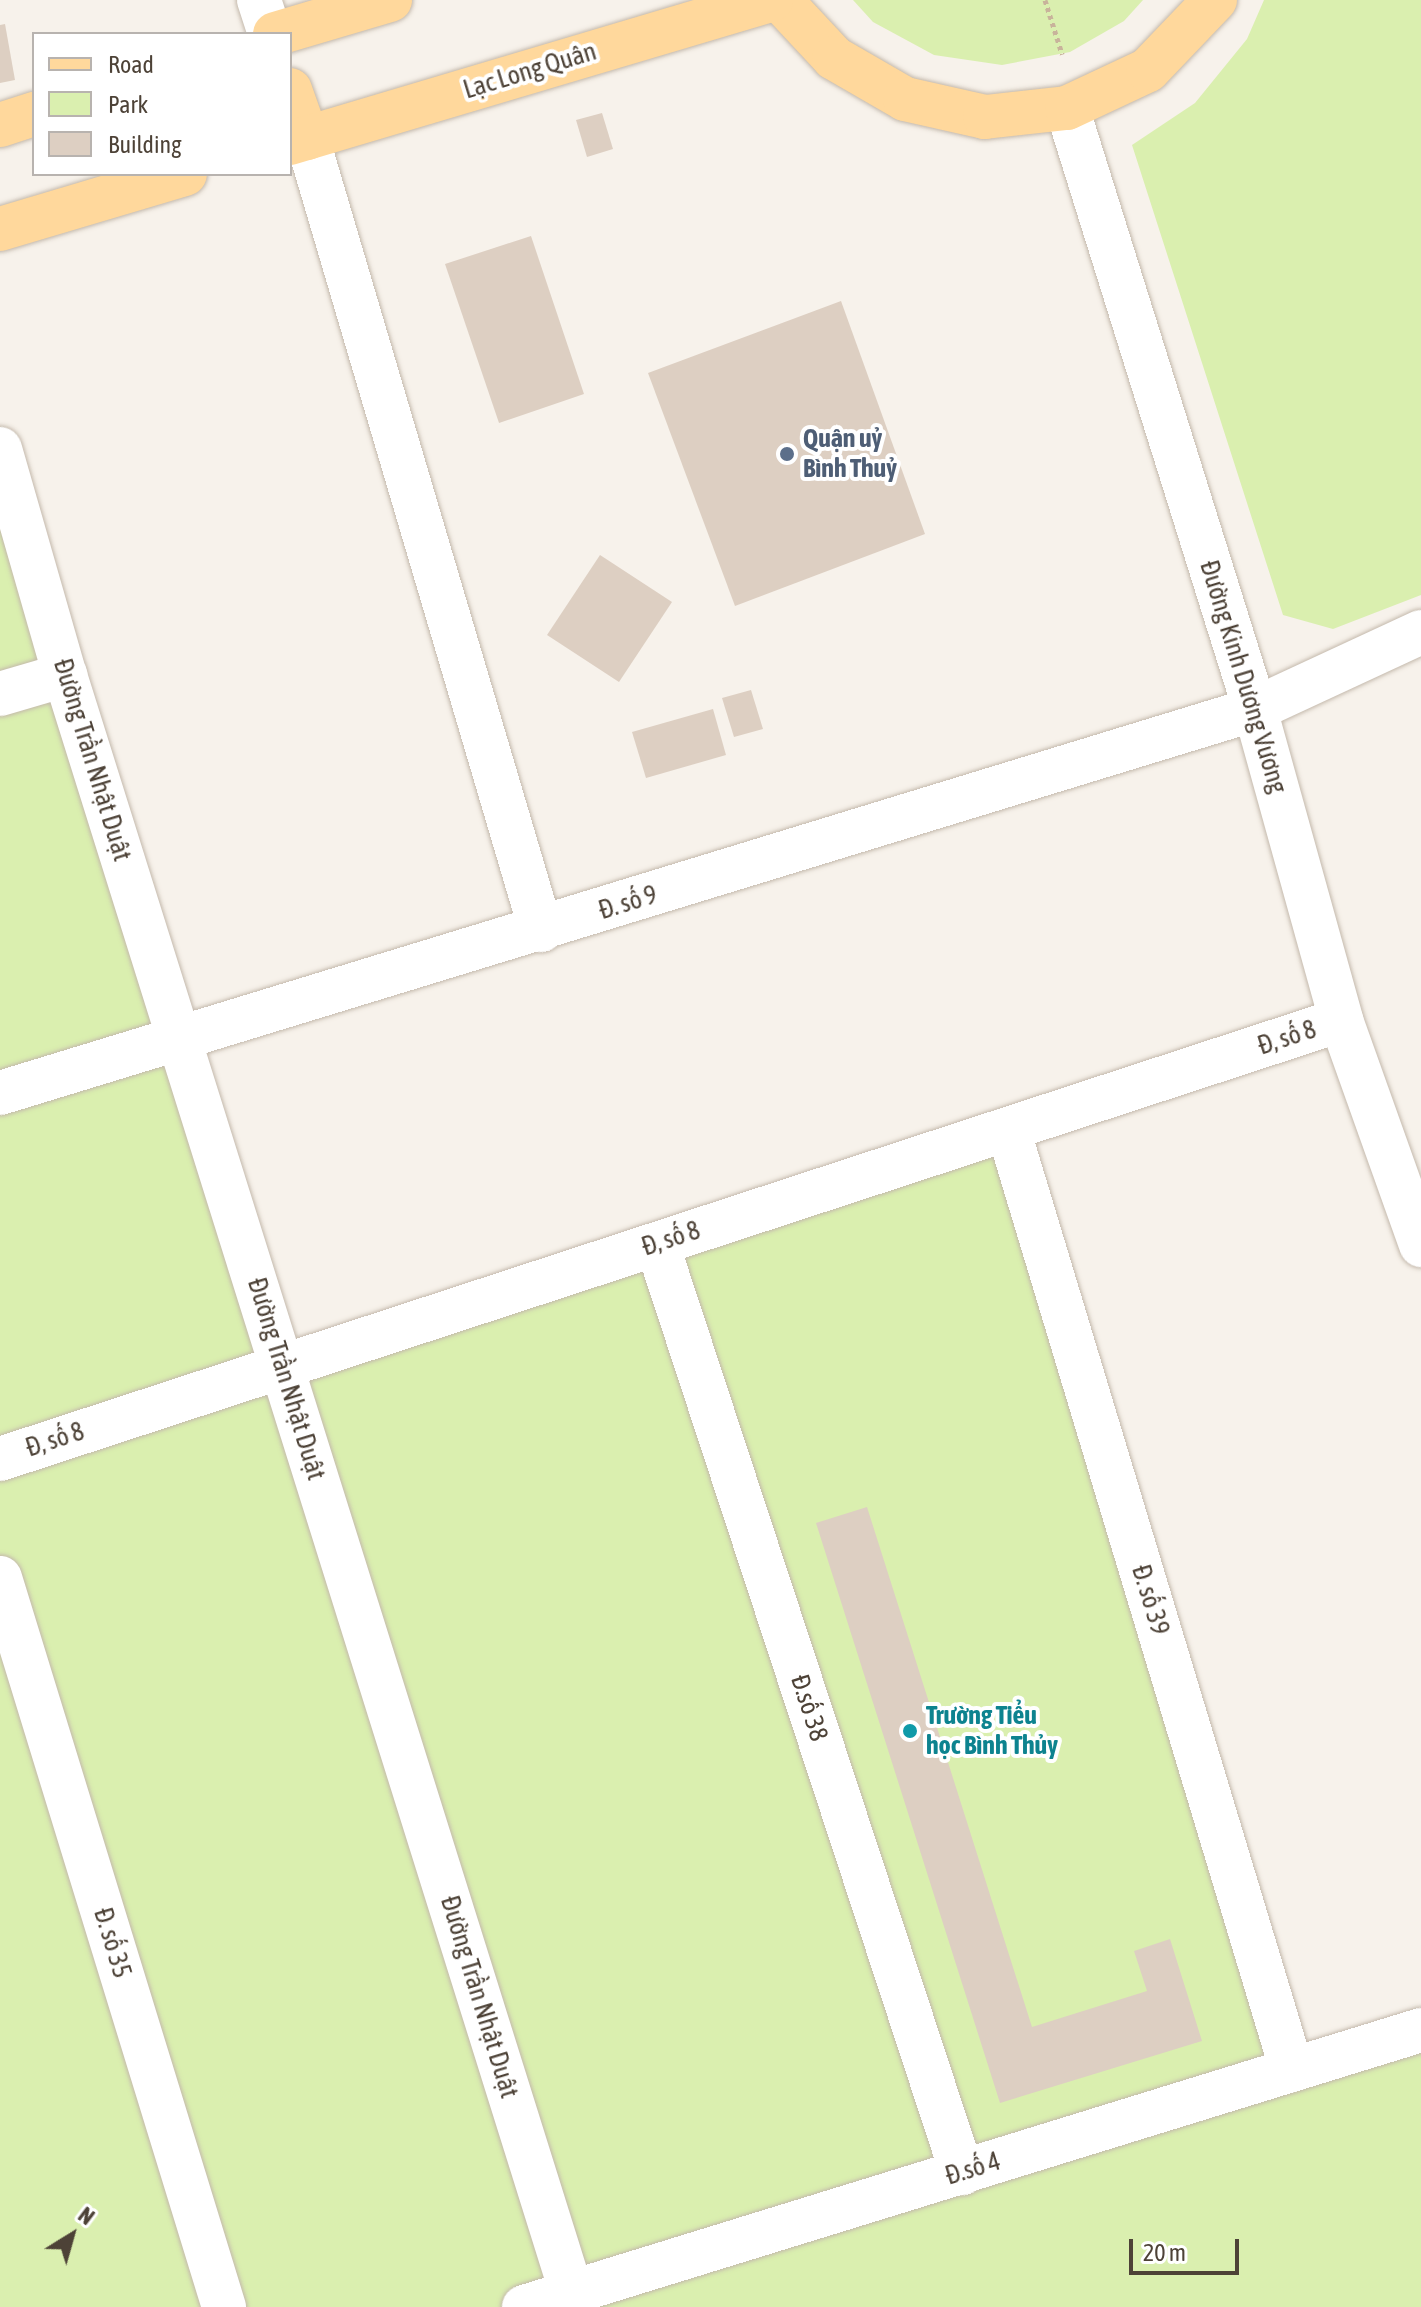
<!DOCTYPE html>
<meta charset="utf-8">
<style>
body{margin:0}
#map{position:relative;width:1421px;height:2307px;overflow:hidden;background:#f7f2eb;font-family:"Asap Condensed",sans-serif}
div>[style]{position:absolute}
.green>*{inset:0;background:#daefaf}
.building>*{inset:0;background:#ddcfc2}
.path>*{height:5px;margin-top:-2.5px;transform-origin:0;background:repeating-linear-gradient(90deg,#c8b39b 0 4px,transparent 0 8px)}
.roads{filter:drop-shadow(0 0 2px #c4b9ac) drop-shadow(0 0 2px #c4b9ac)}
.minor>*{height:44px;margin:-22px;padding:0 22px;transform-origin:22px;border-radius:22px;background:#fff}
.major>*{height:44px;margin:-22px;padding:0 22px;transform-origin:22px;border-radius:22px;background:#ffd89c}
.dots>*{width:22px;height:22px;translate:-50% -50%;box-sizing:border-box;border:4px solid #fff;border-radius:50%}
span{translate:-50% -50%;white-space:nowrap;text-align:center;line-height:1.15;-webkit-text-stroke:8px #fff;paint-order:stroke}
.street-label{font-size:26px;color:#4d4237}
.service-label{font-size:26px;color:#4e5e75;font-weight:700}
.left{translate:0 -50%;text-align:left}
.culture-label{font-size:26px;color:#0d838f;font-weight:700}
.legend{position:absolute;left:32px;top:32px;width:260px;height:144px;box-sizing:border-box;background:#fff;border:2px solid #b8b3af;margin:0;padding:10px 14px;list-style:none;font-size:24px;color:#4d4237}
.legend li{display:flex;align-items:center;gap:16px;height:40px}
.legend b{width:40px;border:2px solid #b8b3af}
.north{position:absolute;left:32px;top:2195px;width:80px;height:80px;-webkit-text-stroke:6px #fff;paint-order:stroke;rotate:37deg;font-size:22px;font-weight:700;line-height:32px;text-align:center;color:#4d4237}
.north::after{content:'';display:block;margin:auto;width:28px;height:36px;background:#4d4237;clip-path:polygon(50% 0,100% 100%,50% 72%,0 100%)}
.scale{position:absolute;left:1129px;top:2239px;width:110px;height:36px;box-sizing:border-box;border:4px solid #4d4237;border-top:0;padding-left:10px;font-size:24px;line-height:28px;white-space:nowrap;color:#4d4237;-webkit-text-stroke:6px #fff;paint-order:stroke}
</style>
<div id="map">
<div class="green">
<i style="clip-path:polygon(853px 0,1143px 0,1124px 21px,1070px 52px,1002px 65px,934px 55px,873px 22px)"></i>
<i style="clip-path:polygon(1264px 0,1421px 0,1421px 595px,1333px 629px,1283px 615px,1132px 145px,1195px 103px,1247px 39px)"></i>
<i style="clip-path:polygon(0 449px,281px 1364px,1000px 1146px,1279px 2072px,1421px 2029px,1421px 2307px,0 2307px)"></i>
</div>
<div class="building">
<i style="clip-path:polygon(5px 24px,15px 80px,0 83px,0 25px)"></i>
<i style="clip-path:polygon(602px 113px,613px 149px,587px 157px,576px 120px)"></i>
<i style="clip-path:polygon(531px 236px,584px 394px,499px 423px,445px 264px)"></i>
<i style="clip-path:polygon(841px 301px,925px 534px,735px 606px,648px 373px)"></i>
<i style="clip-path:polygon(600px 555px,672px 602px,619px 682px,547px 635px)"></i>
<i style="clip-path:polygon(751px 690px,763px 729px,734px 737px,722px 698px)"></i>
<i style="clip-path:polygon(713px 709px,726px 755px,646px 778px,632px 732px)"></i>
<i style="clip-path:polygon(867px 1507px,1032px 2027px,1147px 1991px,1134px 1951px,1170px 1939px,1202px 2041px,1000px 2103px,816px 1523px)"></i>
</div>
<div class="path">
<i style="left:1045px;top:0;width:57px;rotate:72.5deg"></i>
</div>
<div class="roads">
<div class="minor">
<i style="left:259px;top:0;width:36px;rotate:72deg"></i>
<i style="left:1067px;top:108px;width:630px;rotate:72.63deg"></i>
<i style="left:1255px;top:709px;width:323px;rotate:74.5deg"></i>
<i style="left:1341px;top:1020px;width:239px;rotate:70.4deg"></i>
<i style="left:307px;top:138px;width:826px;rotate:73.54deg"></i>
<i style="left:0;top:449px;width:235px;rotate:74deg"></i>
<i style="left:65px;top:675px;width:1710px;rotate:72.61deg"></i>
<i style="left:0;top:694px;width:68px;rotate:-16.3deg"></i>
<i style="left:0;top:1093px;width:1312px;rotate:-17.01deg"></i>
<i style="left:1255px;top:709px;width:183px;rotate:-24.9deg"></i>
<i style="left:1008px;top:1129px;width:983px;rotate:73.21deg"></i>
<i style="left:657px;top:1244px;width:978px;rotate:71.82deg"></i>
<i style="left:0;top:1459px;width:1411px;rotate:-18.13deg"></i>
<i style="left:0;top:1578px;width:763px;rotate:72.92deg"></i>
<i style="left:524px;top:2307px;width:939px;rotate:-17.16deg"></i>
</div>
<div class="major">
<i style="left:780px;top:0;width:79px;rotate:47deg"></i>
<i style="left:834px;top:58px;width:82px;rotate:30deg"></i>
<i style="left:905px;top:99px;width:82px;rotate:12.7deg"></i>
<i style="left:985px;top:117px;width:82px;rotate:-6.3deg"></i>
<i style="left:1067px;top:108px;width:89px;rotate:-25.1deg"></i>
<i style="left:1148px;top:70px;width:97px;rotate:-46.3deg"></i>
<i style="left:275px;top:34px;width:120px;rotate:-16.5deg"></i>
<i style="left:290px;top:90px;width:51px;rotate:70.5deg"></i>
<i style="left:0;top:125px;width:36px;rotate:-18deg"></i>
<i style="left:290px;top:143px;width:502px;rotate:-16.56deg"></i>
<i style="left:0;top:229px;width:193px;rotate:-16.6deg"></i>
</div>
</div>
<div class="dots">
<i style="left:787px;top:454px;background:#5c6f8a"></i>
<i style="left:910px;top:1731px;background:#0f9aa8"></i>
</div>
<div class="street-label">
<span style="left:530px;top:71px;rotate:-17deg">Lạc Long Quân</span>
<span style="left:1243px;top:677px;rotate:73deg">Đường Kinh Dương Vương</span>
<span style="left:92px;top:760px;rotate:73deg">Đường Trần Nhật Duật</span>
<span style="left:628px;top:903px;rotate:-17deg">Đ. số 9</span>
<span style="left:1287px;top:1038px;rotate:-18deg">Đ, số 8</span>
<span style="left:671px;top:1239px;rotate:-18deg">Đ, số 8</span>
<span style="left:286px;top:1379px;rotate:73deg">Đường Trần Nhật Duật</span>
<span style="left:55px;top:1440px;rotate:-18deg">Đ, số 8</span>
<span style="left:1150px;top:1600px;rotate:73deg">Đ. số 39</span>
<span style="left:809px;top:1708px;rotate:72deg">Đ.số 38</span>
<span style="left:112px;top:1943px;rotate:73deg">Đ. số 35</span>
<span style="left:479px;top:1997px;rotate:73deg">Đường Trần Nhật Duật</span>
<span style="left:973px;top:2169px;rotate:-17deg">Đ.số 4</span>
</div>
<div class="service-label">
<span class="left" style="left:803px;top:454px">Quận uỷ<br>Bình Thuỷ</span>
</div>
<div class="culture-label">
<span class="left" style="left:926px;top:1731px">Trường Tiểu<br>học Bình Thủy</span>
</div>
<ul class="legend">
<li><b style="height:10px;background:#ffd89c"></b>Road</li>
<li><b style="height:22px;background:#daefaf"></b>Park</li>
<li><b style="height:22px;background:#ddcfc2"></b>Building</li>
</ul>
<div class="north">N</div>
<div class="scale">20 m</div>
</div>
